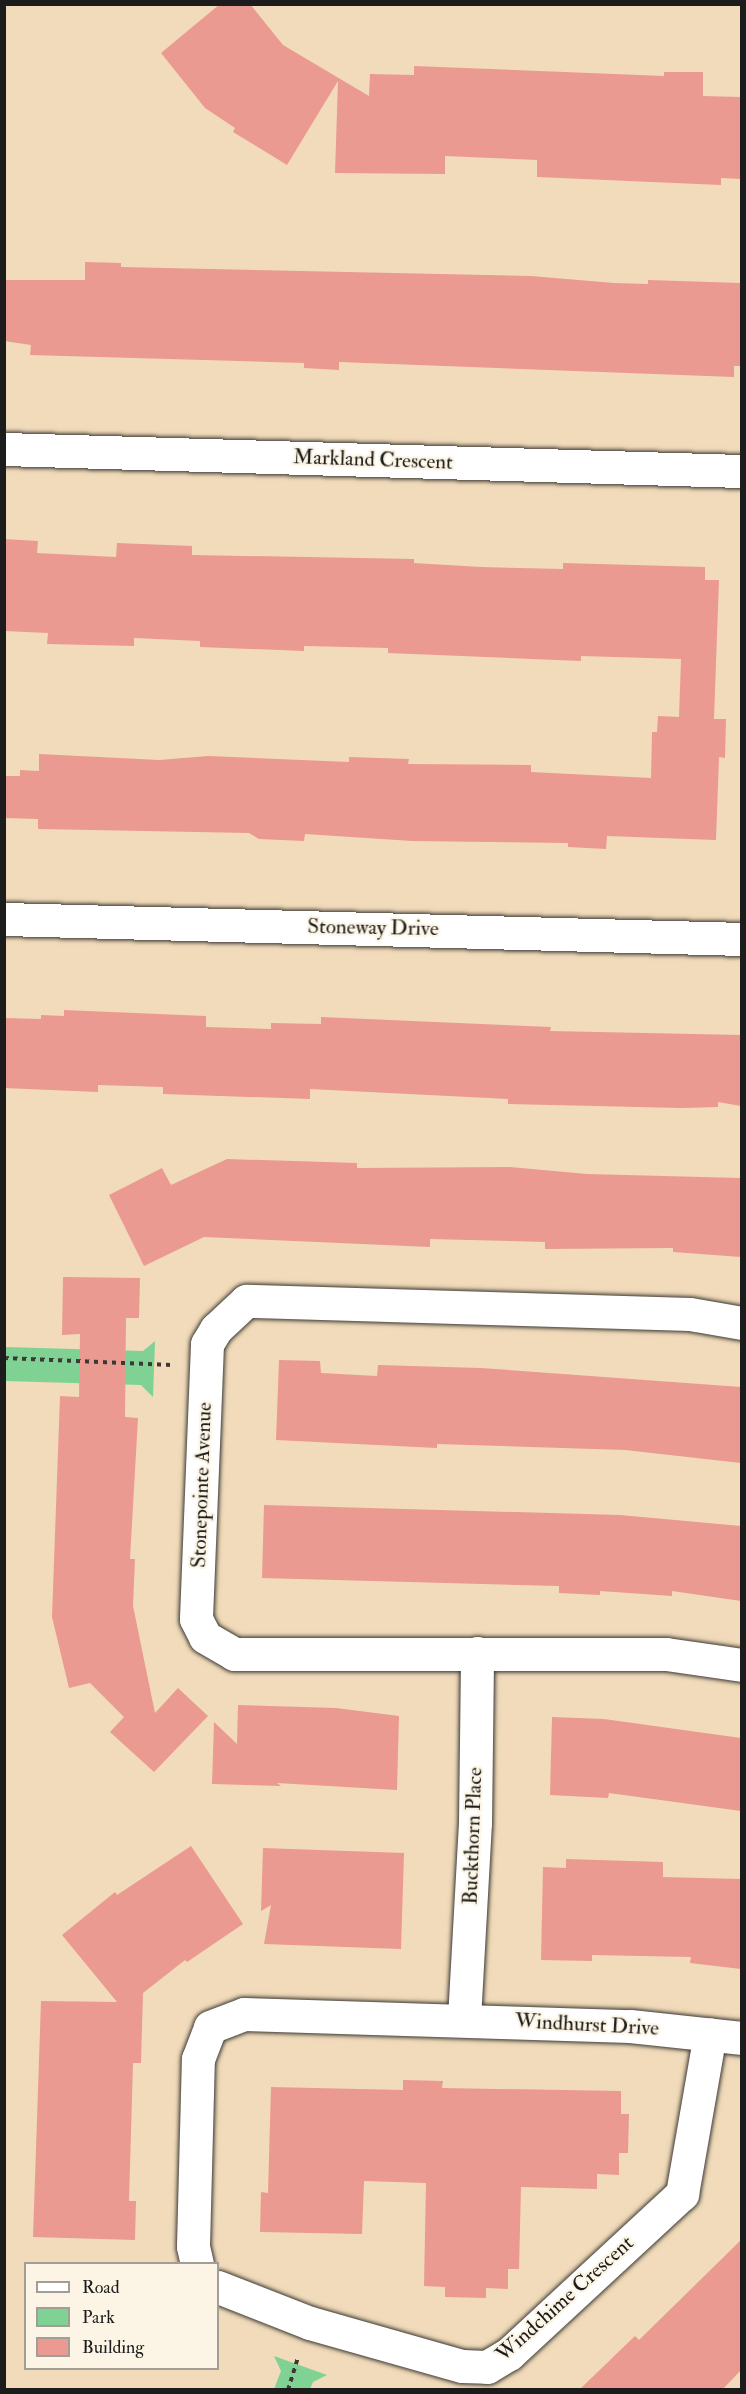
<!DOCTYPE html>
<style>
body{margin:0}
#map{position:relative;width:746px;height:2394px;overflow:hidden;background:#f1dbba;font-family:"IM FELL Double Pica",serif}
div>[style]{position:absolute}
.green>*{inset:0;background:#80d294}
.building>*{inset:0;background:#eb9a91}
.path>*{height:4px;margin-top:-2px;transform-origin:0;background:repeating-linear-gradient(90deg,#3c3934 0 4.5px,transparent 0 9px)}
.roads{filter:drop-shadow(0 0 2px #3c3934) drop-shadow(0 0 2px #3c3934)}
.street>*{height:33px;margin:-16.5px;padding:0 16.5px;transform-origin:16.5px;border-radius:16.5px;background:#fff}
.secondary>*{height:33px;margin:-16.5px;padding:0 16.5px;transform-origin:16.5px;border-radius:16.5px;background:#fff}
span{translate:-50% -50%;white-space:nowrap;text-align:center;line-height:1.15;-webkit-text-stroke:4.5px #fcf5e5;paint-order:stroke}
.street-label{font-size:21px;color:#1c1c1c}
.frame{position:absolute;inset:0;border:6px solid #1c1c1c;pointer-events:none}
.legend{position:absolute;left:24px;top:2262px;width:195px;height:108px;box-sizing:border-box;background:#fcf5e5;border:2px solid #a29e95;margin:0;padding:8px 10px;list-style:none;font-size:18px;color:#1c1c1c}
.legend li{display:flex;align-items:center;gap:12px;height:30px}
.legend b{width:30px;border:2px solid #a29e95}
</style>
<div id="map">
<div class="green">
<i style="clip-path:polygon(155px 1341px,153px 1397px,141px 1385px,5px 1381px,5px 1347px,143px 1351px)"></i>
<i style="clip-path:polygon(274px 2356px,327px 2375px,313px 2382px,310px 2389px,274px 2389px,281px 2371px)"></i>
</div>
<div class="building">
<i style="clip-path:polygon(220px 4px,250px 4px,283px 45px,369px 96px,370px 74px,414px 75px,414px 66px,664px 76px,664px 72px,703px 72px,703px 96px,741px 97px,741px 179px,721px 178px,721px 185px,537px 177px,537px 160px,445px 156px,445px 174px,335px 173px,338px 81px,287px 165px,233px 132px,235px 128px,205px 108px,161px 53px)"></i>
<i style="clip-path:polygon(85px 262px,121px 263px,121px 267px,531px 276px,614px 283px,648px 284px,648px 280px,741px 283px,741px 366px,734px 366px,734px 377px,339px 362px,339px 370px,304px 368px,304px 363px,30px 355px,31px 345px,4px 341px,4px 280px,85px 280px)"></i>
<i style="clip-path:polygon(4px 539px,38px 541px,37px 553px,116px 557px,117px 543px,192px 546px,192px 555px,414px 559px,414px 563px,481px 567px,563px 569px,563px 563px,705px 567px,705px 580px,719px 580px,714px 719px,726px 719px,725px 758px,719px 757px,716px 840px,607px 836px,606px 849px,568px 847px,568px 843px,412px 841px,305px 834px,304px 841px,259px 839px,249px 833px,38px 829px,38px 819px,4px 818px,4px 776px,20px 776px,20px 770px,39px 771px,39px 754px,159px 760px,208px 756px,349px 762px,349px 757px,409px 759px,408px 764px,531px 765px,531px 772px,651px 778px,652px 732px,657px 732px,658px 716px,679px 717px,681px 659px,581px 656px,581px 661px,388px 653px,388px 648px,304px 646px,304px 651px,200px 647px,200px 641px,134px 638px,134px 646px,47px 644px,48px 633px,4px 631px)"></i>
<i style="clip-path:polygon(64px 1010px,206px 1016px,206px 1027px,271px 1029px,271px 1023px,321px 1024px,321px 1017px,551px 1027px,550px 1031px,741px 1035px,741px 1106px,718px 1102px,718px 1107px,682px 1108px,508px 1104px,508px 1099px,310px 1089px,310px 1099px,163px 1094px,163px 1087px,98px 1085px,98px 1092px,4px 1088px,4px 1018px,41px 1019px,41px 1015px,64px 1016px)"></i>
<i style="clip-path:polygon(227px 1159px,357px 1163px,357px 1168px,510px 1167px,587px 1174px,741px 1178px,741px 1257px,673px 1252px,673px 1248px,545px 1249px,545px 1242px,430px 1239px,430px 1247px,204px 1237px,144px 1266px,109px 1195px,162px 1168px,171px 1185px)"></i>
<i style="clip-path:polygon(63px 1277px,140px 1278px,139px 1318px,126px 1318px,125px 1417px,138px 1418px,130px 1559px,135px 1559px,133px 1606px,155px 1713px,178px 1688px,208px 1716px,154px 1772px,110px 1732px,124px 1717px,90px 1683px,69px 1688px,52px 1617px,60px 1396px,79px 1397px,80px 1334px,62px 1335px)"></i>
<i style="clip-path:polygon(279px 1360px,320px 1361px,321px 1373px,377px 1376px,378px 1365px,481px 1368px,741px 1387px,741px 1463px,625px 1450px,437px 1444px,437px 1448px,276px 1440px)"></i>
<i style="clip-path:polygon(264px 1505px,620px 1515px,741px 1526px,741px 1601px,672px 1591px,672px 1596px,600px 1591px,600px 1595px,559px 1593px,559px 1586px,262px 1578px)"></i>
<i style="clip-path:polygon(238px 1705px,336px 1708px,399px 1716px,397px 1790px,277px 1783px,281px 1786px,212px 1784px,214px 1722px,237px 1744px)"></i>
<i style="clip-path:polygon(552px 1717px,604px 1719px,741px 1738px,741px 1811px,609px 1793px,608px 1798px,550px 1795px)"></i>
<i style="clip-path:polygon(191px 1846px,243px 1924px,187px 1962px,185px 1960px,143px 1993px,141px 2063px,133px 2063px,129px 2201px,136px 2201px,135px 2240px,33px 2237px,41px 2001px,117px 2002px,62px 1935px,115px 1892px,117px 1895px)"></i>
<i style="clip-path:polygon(263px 1848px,404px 1853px,401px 1949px,264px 1944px,271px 1905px,261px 1911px)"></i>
<i style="clip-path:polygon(566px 1859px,663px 1862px,663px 1877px,741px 1879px,741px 1969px,690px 1963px,691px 1957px,592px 1955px,592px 1961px,541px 1960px,543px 1867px,566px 1868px)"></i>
<i style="clip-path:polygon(403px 2080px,443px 2081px,442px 2088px,621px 2091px,621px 2114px,629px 2114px,628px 2153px,619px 2153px,619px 2175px,597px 2174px,597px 2189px,521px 2187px,519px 2269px,508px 2269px,508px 2289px,486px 2288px,486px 2298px,445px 2297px,445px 2287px,424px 2286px,426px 2183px,364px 2181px,362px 2234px,260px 2232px,261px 2192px,268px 2193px,271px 2087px,403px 2090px)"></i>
<i style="clip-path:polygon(741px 2240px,741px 2370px,722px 2390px,579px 2390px,635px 2336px,639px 2340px)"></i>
</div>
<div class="path">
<i style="left:4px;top:1358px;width:168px;rotate:2.4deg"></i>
<i style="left:288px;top:2390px;width:34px;rotate:-73deg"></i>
</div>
<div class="roads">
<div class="street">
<i style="left:4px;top:449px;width:738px;rotate:1.71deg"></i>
<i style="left:742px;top:1323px;width:53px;rotate:-170.2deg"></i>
<i style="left:690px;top:1314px;width:444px;rotate:-178.3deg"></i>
<i style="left:246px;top:1301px;width:41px;rotate:137deg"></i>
<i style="left:216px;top:1329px;width:17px;rotate:121deg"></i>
<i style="left:207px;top:1344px;width:275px;rotate:92.3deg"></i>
<i style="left:196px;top:1619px;width:20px;rotate:63deg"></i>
<i style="left:205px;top:1637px;width:34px;rotate:30deg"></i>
<i style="left:234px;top:1654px;width:432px"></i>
<i style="left:666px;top:1654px;width:77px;rotate:8.2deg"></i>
<i style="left:464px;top:2019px;width:196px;rotate:-86.8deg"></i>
<i style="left:475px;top:1823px;width:170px;rotate:-89.3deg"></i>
<i style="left:197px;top:2264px;width:18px;rotate:-103deg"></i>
<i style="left:193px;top:2246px;width:187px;rotate:-88.5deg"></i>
<i style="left:198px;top:2059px;width:34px;rotate:-69deg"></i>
<i style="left:210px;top:2027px;width:36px;rotate:-21deg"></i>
<i style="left:244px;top:2014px;width:386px;rotate:1.8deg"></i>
<i style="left:630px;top:2026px;width:113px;rotate:6.1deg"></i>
<i style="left:218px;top:2287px;width:99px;rotate:21.4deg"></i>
<i style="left:310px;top:2323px;width:158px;rotate:15.8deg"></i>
<i style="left:462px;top:2366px;width:25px;rotate:2deg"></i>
<i style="left:487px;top:2367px;width:26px;rotate:-31deg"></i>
<i style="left:509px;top:2354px;width:236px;rotate:-42.8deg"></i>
<i style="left:682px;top:2194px;width:162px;rotate:-80.1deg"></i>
</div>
<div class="secondary">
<i style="left:4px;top:919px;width:738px;rotate:1.55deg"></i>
</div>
</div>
<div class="street-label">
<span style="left:373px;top:460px;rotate:2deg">Markland Crescent</span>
<span style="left:373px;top:928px;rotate:1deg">Stoneway Drive</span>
<span style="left:202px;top:1485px;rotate:-88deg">Stonepointe Avenue</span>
<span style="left:473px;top:1836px;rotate:-88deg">Buckthorn Place</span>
<span style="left:587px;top:2025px;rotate:3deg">Windhurst Drive</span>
<span style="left:565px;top:2299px;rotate:-42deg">Windchime Crescent</span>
</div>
<div class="frame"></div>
<ul class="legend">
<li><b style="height:8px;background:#fff"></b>Road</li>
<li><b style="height:16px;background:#80d294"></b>Park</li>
<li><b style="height:16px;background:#eb9a91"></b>Building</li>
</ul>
</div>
